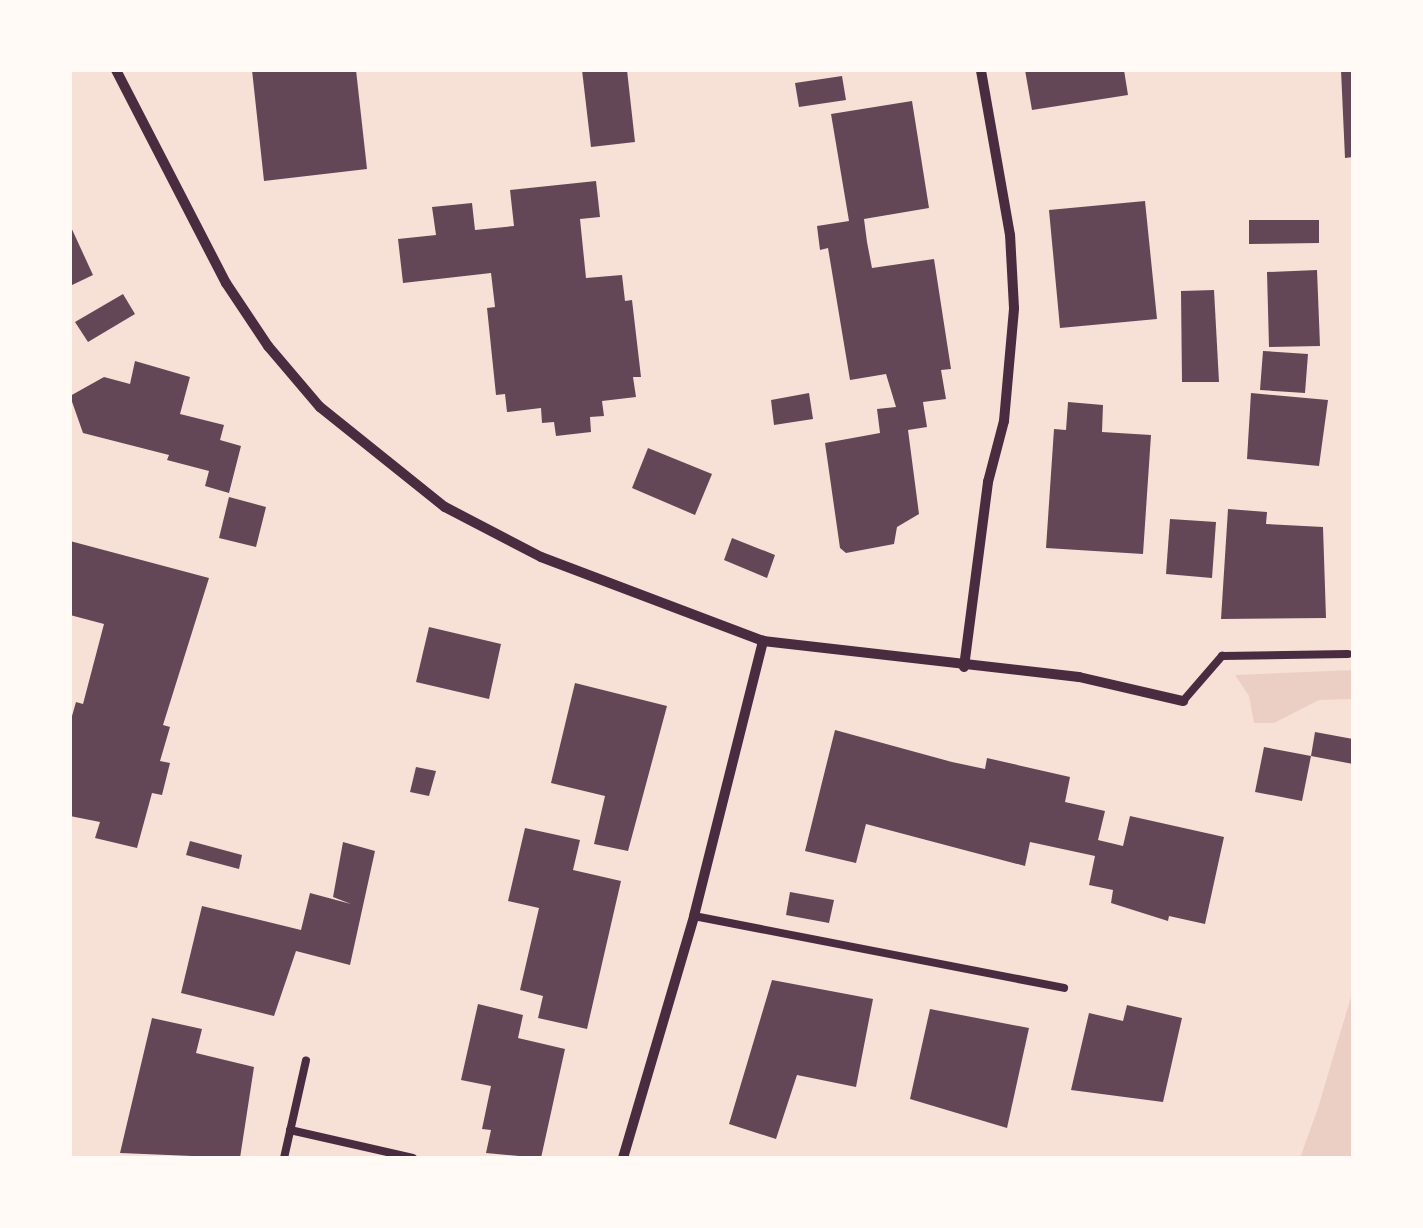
<!DOCTYPE html>
<style>
body{margin:0}
#map{position:relative;width:1423px;height:1228px;overflow:hidden;background:#f7e1d7;font-family:"DejaVu Sans",sans-serif}
div>[style]{position:absolute}
.green>*{inset:0;background:#ebcfc5}
.building>*{inset:0;background:#644757}
.service>*{height:8px;margin:-4px;padding:0 4px;transform-origin:4px;border-radius:4px;background:#4a2c40}
.minor>*{height:10px;margin:-5px;padding:0 5px;transform-origin:5px;border-radius:5px;background:#4a2c40}
span{translate:-50% -50%;white-space:nowrap;text-align:center;line-height:1.15;-webkit-text-stroke:8px #fffaf5;paint-order:stroke}
.frame{position:absolute;inset:0;border:72px solid #fffaf5;pointer-events:none}
</style>
<div id="map">
<div class="green">
<i style="clip-path:polygon(1353px 670px,1353px 699px,1319px 700px,1274px 723px,1254px 723px,1249px 696px,1235px 675px)"></i>
<i style="clip-path:polygon(1353px 990px,1353px 1158px,1300px 1158px,1318px 1108px)"></i>
</div>
<div class="building">
<i style="clip-path:polygon(252px 70px,356px 70px,367px 169px,264px 181px)"></i>
<i style="clip-path:polygon(582px 70px,627px 70px,635px 142px,591px 147px)"></i>
<i style="clip-path:polygon(1025px 70px,1124px 70px,1128px 95px,1032px 110px)"></i>
<i style="clip-path:polygon(1341px 70px,1353px 70px,1353px 157px,1345px 158px)"></i>
<i style="clip-path:polygon(842px 76px,846px 100px,799px 107px,795px 83px)"></i>
<i style="clip-path:polygon(912px 101px,929px 208px,864px 219px,867px 242px,872px 268px,934px 259px,951px 369px,941px 370px,946px 399px,923px 402px,927px 427px,908px 430px,919px 514px,897px 527px,894px 544px,846px 553px,840px 548px,825px 443px,880px 433px,877px 409px,896px 407px,886px 374px,850px 380px,828px 248px,820px 250px,817px 226px,849px 221px,831px 114px)"></i>
<i style="clip-path:polygon(596px 181px,600px 217px,580px 219px,586px 278px,622px 275px,625px 301px,632px 300px,641px 377px,633px 377px,636px 397px,602px 401px,604px 416px,590px 417px,591px 432px,556px 436px,554px 422px,542px 423px,541px 408px,507px 412px,505px 394px,496px 395px,487px 308px,495px 307px,491px 273px,403px 283px,398px 239px,436px 235px,432px 207px,472px 203px,475px 230px,514px 226px,510px 190px)"></i>
<i style="clip-path:polygon(1145px 201px,1157px 319px,1060px 328px,1049px 210px)"></i>
<i style="clip-path:polygon(1249px 220px,1319px 220px,1319px 243px,1249px 244px)"></i>
<i style="clip-path:polygon(70px 225px,93px 275px,70px 286px)"></i>
<i style="clip-path:polygon(1317px 270px,1320px 346px,1269px 347px,1267px 272px)"></i>
<i style="clip-path:polygon(1214px 290px,1219px 382px,1182px 382px,1181px 291px)"></i>
<i style="clip-path:polygon(123px 294px,135px 314px,88px 342px,75px 322px)"></i>
<i style="clip-path:polygon(1263px 351px,1308px 354px,1305px 393px,1260px 390px)"></i>
<i style="clip-path:polygon(135px 361px,190px 377px,180px 414px,224px 425px,220px 440px,241px 446px,229px 493px,205px 486px,209px 471px,167px 460px,169px 455px,83px 433px,70px 396px,104px 377px,130px 384px)"></i>
<i style="clip-path:polygon(809px 393px,813px 419px,774px 425px,771px 400px)"></i>
<i style="clip-path:polygon(1251px 393px,1328px 400px,1319px 466px,1247px 459px)"></i>
<i style="clip-path:polygon(1068px 402px,1103px 405px,1102px 432px,1151px 435px,1143px 554px,1046px 548px,1054px 429px,1066px 430px)"></i>
<i style="clip-path:polygon(648px 448px,712px 474px,695px 515px,632px 488px)"></i>
<i style="clip-path:polygon(229px 497px,266px 507px,256px 547px,219px 538px)"></i>
<i style="clip-path:polygon(1228px 509px,1267px 512px,1266px 524px,1323px 527px,1326px 618px,1221px 619px)"></i>
<i style="clip-path:polygon(1170px 519px,1216px 522px,1212px 578px,1166px 574px)"></i>
<i style="clip-path:polygon(732px 538px,775px 555px,767px 578px,724px 560px)"></i>
<i style="clip-path:polygon(70px 541px,209px 578px,163px 725px,170px 727px,160px 761px,170px 763px,162px 795px,152px 793px,137px 848px,95px 838px,100px 822px,70px 816px,70px 723px,76px 702px,83px 704px,104px 624px,70px 615px)"></i>
<i style="clip-path:polygon(429px 627px,501px 644px,489px 699px,416px 682px)"></i>
<i style="clip-path:polygon(575px 683px,667px 706px,628px 851px,594px 844px,605px 796px,551px 783px)"></i>
<i style="clip-path:polygon(835px 730px,952px 762px,985px 769px,987px 758px,1070px 777px,1065px 802px,1105px 811px,1098px 840px,1123px 846px,1130px 816px,1224px 837px,1205px 924px,1169px 916px,1168px 921px,1111px 903px,1113px 890px,1089px 885px,1095px 856px,1030px 842px,1025px 866px,866px 824px,856px 863px,805px 851px)"></i>
<i style="clip-path:polygon(1315px 732px,1353px 739px,1353px 764px,1311px 756px)"></i>
<i style="clip-path:polygon(1264px 747px,1311px 756px,1302px 801px,1255px 792px)"></i>
<i style="clip-path:polygon(416px 767px,436px 771px,429px 796px,410px 792px)"></i>
<i style="clip-path:polygon(525px 828px,580px 840px,573px 870px,621px 881px,587px 1029px,538px 1018px,543px 996px,520px 990px,539px 908px,508px 901px)"></i>
<i style="clip-path:polygon(190px 841px,242px 855px,239px 869px,186px 855px)"></i>
<i style="clip-path:polygon(343px 842px,375px 851px,350px 965px,296px 951px,274px 1016px,181px 993px,202px 906px,301px 930px,310px 893px,351px 904px,333px 897px)"></i>
<i style="clip-path:polygon(790px 892px,834px 900px,829px 923px,786px 915px)"></i>
<i style="clip-path:polygon(772px 980px,873px 999px,856px 1087px,797px 1075px,776px 1139px,729px 1124px)"></i>
<i style="clip-path:polygon(478px 1004px,523px 1015px,518px 1038px,565px 1049px,541px 1158px,486px 1153px,491px 1130px,482px 1129px,491px 1086px,461px 1080px)"></i>
<i style="clip-path:polygon(1127px 1005px,1182px 1018px,1163px 1102px,1071px 1090px,1089px 1013px,1123px 1021px)"></i>
<i style="clip-path:polygon(930px 1009px,1029px 1028px,1007px 1128px,910px 1099px)"></i>
<i style="clip-path:polygon(152px 1018px,202px 1029px,196px 1053px,254px 1067px,240px 1158px,120px 1153px)"></i>
</div>
<div class="service">
<i style="left:1183px;top:701px;width:60px;rotate:-49.1deg"></i>
<i style="left:1222px;top:656px;width:126px;rotate:-0.9deg"></i>
<i style="left:694px;top:916px;width:377px;rotate:11deg"></i>
<i style="left:290px;top:1130px;width:126px;rotate:12.8deg"></i>
<i style="left:284px;top:1158px;width:100px;rotate:-77.3deg"></i>
</div>
<div class="minor">
<i style="left:116px;top:70px;width:240px;rotate:62.7deg"></i>
<i style="left:226px;top:283px;width:76px;rotate:56.3deg"></i>
<i style="left:268px;top:346px;width:80px;rotate:49.6deg"></i>
<i style="left:320px;top:407px;width:160px;rotate:38.7deg"></i>
<i style="left:445px;top:507px;width:108px;rotate:27.5deg"></i>
<i style="left:541px;top:557px;width:237px;rotate:20.7deg"></i>
<i style="left:763px;top:641px;width:318px;rotate:6.5deg"></i>
<i style="left:1079px;top:677px;width:107px;rotate:13deg"></i>
<i style="left:964px;top:667px;width:187px;rotate:-82.6deg"></i>
<i style="left:988px;top:482px;width:63px;rotate:-75.3deg"></i>
<i style="left:1004px;top:421px;width:113px;rotate:-84.9deg"></i>
<i style="left:1014px;top:308px;width:73px;rotate:-93.1deg"></i>
<i style="left:1010px;top:235px;width:168px;rotate:-100deg"></i>
<i style="left:623px;top:1158px;width:252px;rotate:-73.6deg"></i>
<i style="left:694px;top:916px;width:284px;rotate:-75.9deg"></i>
</div>
<div class="frame"></div>
</div>
